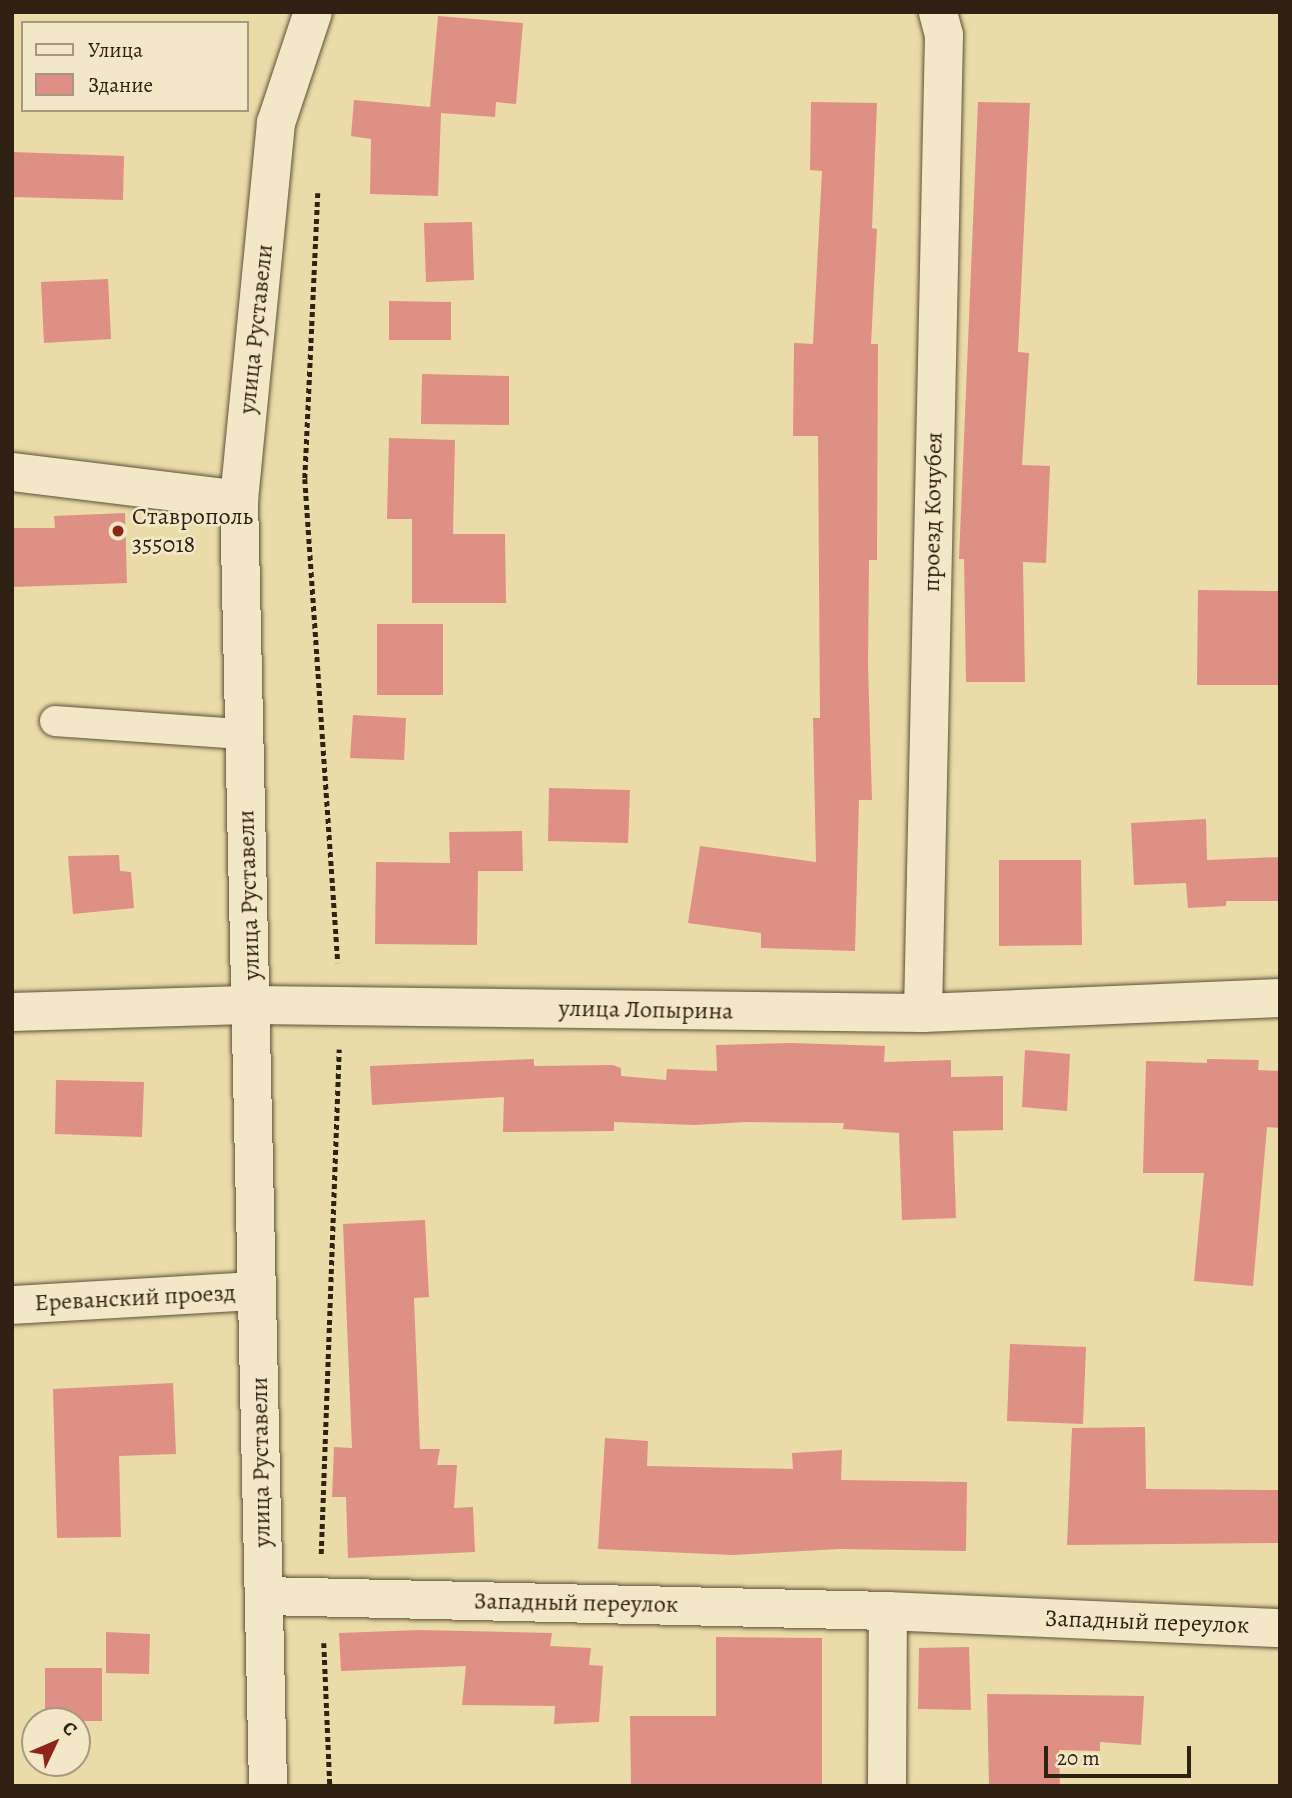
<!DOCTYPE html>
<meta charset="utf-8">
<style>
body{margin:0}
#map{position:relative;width:1292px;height:1798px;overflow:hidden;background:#ebdba9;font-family:Alegreya,serif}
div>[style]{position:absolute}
.building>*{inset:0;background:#dd9083}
.path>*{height:4.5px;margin-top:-2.25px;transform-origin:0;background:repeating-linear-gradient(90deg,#302213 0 5px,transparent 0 8.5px)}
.roads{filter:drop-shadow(0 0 2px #5f5038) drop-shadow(0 0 2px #5f5038)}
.lane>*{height:30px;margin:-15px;padding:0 15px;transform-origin:15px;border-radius:15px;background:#f2e8c7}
.street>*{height:38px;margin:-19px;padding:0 19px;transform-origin:19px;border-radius:19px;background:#f2e8c7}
.secondary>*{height:38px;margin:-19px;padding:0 19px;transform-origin:19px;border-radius:19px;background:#f2e8c7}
.dots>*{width:19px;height:19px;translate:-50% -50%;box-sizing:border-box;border:4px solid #f2e8c7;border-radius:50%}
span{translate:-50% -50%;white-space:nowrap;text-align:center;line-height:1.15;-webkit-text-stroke:5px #f2e8c7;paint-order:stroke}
.street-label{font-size:24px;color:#302213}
.poi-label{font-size:24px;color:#302213}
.left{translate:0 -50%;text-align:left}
.frame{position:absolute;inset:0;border:14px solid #302213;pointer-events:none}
.legend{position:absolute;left:21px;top:21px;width:228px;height:91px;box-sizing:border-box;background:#f2e8c7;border:2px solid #a4997f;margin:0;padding:9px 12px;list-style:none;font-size:21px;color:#302213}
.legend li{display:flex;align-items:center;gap:14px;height:35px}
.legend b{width:35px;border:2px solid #a4997f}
.north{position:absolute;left:21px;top:1707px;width:70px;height:70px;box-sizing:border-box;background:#f2e8c7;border:2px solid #a4997f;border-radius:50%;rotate:46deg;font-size:19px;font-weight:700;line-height:28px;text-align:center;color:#302213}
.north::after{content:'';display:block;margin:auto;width:24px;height:32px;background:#8f2418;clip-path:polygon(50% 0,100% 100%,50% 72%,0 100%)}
.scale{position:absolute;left:1044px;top:1746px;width:147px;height:32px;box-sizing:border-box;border:4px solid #302213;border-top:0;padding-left:9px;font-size:21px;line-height:24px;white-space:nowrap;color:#302213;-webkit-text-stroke:5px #f2e8c7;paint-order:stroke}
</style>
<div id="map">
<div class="building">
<i style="clip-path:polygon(438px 16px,523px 23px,516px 104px,496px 102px,495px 117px,441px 113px,438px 196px,370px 194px,371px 139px,351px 136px,354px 100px,430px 107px)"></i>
<i style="clip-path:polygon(811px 102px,877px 103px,872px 228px,877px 229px,871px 344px,878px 344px,877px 560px,869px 560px,868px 666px,872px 800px,859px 800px,855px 951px,761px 948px,761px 933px,688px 923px,700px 846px,816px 862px,813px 718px,820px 718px,818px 436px,793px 436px,794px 343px,813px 344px,822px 171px,810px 170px)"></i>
<i style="clip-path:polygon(978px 102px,1030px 103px,1018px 352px,1029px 353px,1022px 465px,1050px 466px,1046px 563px,1023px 562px,1025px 682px,966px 682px,964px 559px,959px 559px)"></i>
<i style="clip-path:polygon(12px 152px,124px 156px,123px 200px,12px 197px)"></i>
<i style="clip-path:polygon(472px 222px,474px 280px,426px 282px,424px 223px)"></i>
<i style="clip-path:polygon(108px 279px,111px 339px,44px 343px,41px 282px)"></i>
<i style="clip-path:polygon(389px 301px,451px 302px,451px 340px,389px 340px)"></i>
<i style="clip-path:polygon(422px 374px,509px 376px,509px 425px,421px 424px)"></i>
<i style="clip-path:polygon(389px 438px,455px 440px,453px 534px,505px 534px,506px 603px,412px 603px,412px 519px,387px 519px)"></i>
<i style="clip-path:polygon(125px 513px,127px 583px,12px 587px,12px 528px,55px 528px,54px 516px)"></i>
<i style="clip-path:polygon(1198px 590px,1280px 591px,1280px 685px,1197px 685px)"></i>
<i style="clip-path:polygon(377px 624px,443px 624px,443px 695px,377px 695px)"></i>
<i style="clip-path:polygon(353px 715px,406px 718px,404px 760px,350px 758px)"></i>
<i style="clip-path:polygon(549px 788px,630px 790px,628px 843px,548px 841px)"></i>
<i style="clip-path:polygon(1206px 819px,1207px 860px,1280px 857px,1280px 901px,1226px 901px,1226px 906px,1188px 908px,1186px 883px,1134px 885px,1131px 823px)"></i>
<i style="clip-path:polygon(522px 831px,523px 871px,478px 871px,477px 945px,375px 944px,376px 862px,450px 863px,449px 832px)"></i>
<i style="clip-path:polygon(119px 855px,120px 871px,131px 872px,134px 908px,73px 914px,68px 856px)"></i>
<i style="clip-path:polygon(999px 860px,1081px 860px,1082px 945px,999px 946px)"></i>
<i style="clip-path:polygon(792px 1043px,885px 1046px,884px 1062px,951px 1060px,951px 1077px,1003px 1076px,1003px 1130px,953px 1131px,956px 1218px,902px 1220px,899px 1133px,843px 1129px,844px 1123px,746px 1122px,695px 1125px,614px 1122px,614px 1131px,503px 1132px,504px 1097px,372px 1105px,370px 1066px,534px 1059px,534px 1066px,613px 1065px,621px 1068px,621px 1076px,666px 1080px,667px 1069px,717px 1071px,716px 1045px)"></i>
<i style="clip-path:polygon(1025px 1050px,1070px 1054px,1067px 1111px,1022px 1107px)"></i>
<i style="clip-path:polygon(1207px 1059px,1259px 1060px,1258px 1070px,1280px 1071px,1280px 1128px,1267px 1127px,1253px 1286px,1194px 1281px,1204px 1173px,1143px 1173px,1146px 1061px,1207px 1063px)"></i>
<i style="clip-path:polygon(56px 1080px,144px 1082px,142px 1137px,55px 1134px)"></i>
<i style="clip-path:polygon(425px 1220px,429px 1297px,414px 1298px,420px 1449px,440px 1449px,437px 1465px,457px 1465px,454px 1508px,473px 1507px,475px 1552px,348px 1558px,346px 1497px,332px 1497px,334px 1447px,352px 1448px,343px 1224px)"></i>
<i style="clip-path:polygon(1010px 1344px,1086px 1347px,1083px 1424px,1007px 1421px)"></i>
<i style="clip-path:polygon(173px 1383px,176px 1454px,119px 1456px,121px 1537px,57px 1538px,53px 1389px)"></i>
<i style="clip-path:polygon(1145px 1427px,1146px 1489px,1280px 1490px,1280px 1543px,1067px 1545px,1072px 1428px)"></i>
<i style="clip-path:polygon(605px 1438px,648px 1441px,647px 1466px,793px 1469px,792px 1453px,842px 1450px,841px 1480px,967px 1482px,966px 1551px,839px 1549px,733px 1555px,598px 1549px)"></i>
<i style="clip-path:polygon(420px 1630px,552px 1633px,550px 1646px,591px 1648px,589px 1665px,603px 1666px,599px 1722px,554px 1724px,555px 1706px,462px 1705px,466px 1666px,341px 1671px,339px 1633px)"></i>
<i style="clip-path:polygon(106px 1632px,150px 1634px,149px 1674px,106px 1673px)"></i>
<i style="clip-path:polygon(716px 1637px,822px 1638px,822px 1786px,631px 1786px,630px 1716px,716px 1716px)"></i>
<i style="clip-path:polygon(969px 1647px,971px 1710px,918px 1709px,919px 1648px)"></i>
<i style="clip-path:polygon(45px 1668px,102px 1668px,102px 1721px,45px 1721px)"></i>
<i style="clip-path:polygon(987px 1694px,1144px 1696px,1141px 1745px,1100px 1742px,1100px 1751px,1059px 1750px,1060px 1786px,989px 1786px)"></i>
</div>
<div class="path">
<i style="left:318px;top:193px;width:286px;rotate:92.6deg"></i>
<i style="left:305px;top:479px;width:485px;rotate:86.1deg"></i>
<i style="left:321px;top:1554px;width:505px;rotate:-87.96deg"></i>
<i style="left:324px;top:1643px;width:143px;rotate:87.6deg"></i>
</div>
<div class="roads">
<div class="lane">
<i style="left:55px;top:721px;width:187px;rotate:4deg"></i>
</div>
<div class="street">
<i style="left:12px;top:472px;width:229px;rotate:7deg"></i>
<i style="left:12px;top:1012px;width:242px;rotate:-1.7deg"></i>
<i style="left:254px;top:1005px;width:669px;rotate:0.69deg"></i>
<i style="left:923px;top:1013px;width:357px;rotate:-2.4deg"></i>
<i style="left:923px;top:1013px;width:978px;rotate:-88.77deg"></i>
<i style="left:944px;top:35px;width:24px;rotate:-105deg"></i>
<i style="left:12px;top:1305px;width:245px;rotate:-3.3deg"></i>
<i style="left:265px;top:1596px;width:623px;rotate:1.38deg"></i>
<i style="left:888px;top:1611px;width:392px;rotate:2.5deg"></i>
<i style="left:887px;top:1786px;width:175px;rotate:-89.7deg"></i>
</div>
<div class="secondary">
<i style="left:268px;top:1786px;width:1286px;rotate:-91.29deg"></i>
<i style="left:239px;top:500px;width:379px;rotate:-84.4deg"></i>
<i style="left:276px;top:123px;width:117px;rotate:-71.6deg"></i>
</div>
</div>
<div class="dots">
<i style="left:118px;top:531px;background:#8f2418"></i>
</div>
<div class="street-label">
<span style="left:256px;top:329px;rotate:-84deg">улица Руставели</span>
<span style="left:933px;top:512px;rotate:-89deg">проезд Кочубея</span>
<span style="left:249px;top:895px;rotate:-92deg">улица Руставели</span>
<span style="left:646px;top:1010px;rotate:1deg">улица Лопырина</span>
<span style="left:135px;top:1298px;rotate:-3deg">Ереванский проезд</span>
<span style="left:261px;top:1462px;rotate:-91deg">улица Руставели</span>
<span style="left:576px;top:1603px;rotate:1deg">Западный переулок</span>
<span style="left:1147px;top:1622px;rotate:2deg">Западный переулок</span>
</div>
<div class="poi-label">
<span class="left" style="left:132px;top:531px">Ставрополь<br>355018</span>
</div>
<div class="frame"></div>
<ul class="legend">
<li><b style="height:9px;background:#f2e8c7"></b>Улица</li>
<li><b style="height:19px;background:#dd9083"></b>Здание</li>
</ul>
<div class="north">С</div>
<div class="scale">20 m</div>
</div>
